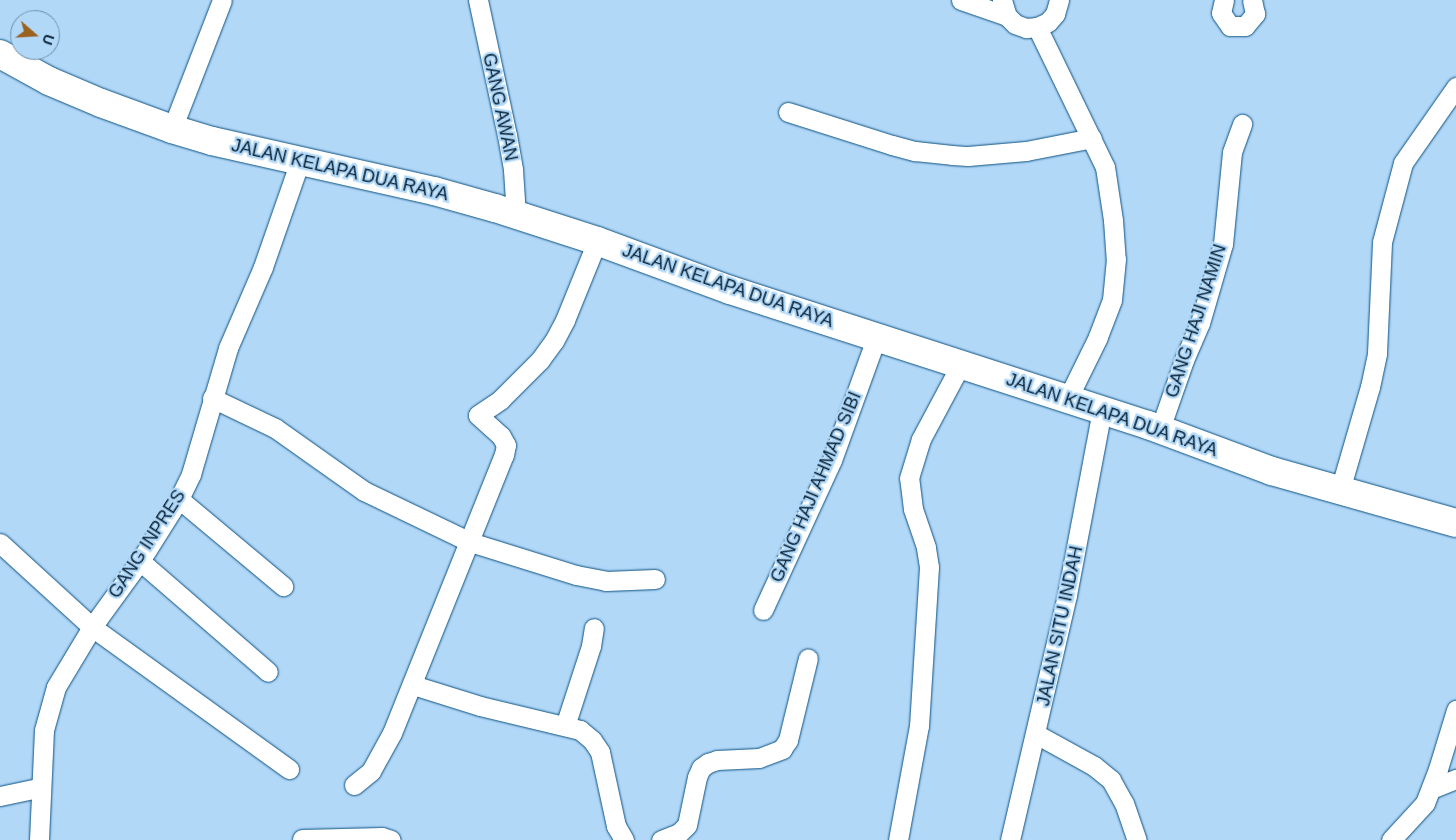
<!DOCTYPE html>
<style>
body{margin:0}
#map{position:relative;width:1456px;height:840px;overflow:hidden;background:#b2d8f8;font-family:Arial,sans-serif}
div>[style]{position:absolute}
.roads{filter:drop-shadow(0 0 1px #0d5281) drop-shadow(0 0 1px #0d5281)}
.street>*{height:19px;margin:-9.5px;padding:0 9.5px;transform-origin:9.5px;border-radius:9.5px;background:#fff}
.secondary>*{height:28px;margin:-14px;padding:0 14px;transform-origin:14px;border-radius:14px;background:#fff}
span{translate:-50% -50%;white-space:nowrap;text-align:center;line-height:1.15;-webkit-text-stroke:4.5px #b2d8f8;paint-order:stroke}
.street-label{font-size:18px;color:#072236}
.north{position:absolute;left:10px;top:10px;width:50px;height:50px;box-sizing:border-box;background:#b2d8f8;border:1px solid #6e8faa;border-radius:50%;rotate:109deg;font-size:14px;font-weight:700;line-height:20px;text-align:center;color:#072236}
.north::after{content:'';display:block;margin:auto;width:18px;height:22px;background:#9a611f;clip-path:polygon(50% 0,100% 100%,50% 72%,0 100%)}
</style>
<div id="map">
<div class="roads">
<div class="street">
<i style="left:478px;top:0;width:138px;rotate:77.9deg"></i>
<i style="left:507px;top:135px;width:36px;rotate:80deg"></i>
<i style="left:513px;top:170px;width:45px;rotate:86.2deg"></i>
<i style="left:961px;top:0;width:49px;rotate:19.2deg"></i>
<i style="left:1002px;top:0;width:17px;rotate:73deg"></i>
<i style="left:1007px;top:16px;width:11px;rotate:45deg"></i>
<i style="left:1015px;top:24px;width:12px;rotate:20deg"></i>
<i style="left:1026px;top:28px;width:11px;rotate:-5deg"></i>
<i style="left:1037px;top:27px;width:12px;rotate:-24deg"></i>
<i style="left:1048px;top:22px;width:11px;rotate:-49deg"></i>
<i style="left:1055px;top:14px;width:15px;rotate:-74deg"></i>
<i style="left:1224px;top:0;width:13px;rotate:103deg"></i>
<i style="left:1221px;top:13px;width:16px;rotate:55deg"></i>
<i style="left:1230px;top:26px;width:15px"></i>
<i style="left:1245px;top:26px;width:16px;rotate:-50deg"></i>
<i style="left:1255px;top:14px;width:14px;rotate:-102deg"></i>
<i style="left:1037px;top:27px;width:156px;rotate:64.1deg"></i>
<i style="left:1105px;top:167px;width:54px;rotate:81.4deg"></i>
<i style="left:1113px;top:220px;width:39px;rotate:86deg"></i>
<i style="left:1116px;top:259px;width:41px;rotate:95.6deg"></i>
<i style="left:1112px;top:300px;width:40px;rotate:111deg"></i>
<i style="left:1098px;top:337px;width:68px;rotate:116.2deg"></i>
<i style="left:788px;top:112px;width:109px;rotate:17.6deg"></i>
<i style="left:892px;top:145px;width:24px;rotate:15deg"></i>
<i style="left:915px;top:151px;width:37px;rotate:6deg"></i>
<i style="left:952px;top:155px;width:16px;rotate:4deg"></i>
<i style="left:968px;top:156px;width:58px;rotate:-4.9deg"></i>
<i style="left:1026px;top:151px;width:67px;rotate:-11.1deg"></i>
<i style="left:172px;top:129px;width:138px;rotate:-68.8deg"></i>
<i style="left:212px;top:398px;width:70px;rotate:25.5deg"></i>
<i style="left:275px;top:428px;width:109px;rotate:35.3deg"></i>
<i style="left:364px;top:491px;width:118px;rotate:25.7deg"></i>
<i style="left:470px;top:542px;width:111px;rotate:17.3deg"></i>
<i style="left:576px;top:575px;width:31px;rotate:11deg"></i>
<i style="left:606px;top:581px;width:49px;rotate:-2.3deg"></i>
<i style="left:1160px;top:429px;width:73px;rotate:-70.8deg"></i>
<i style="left:1184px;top:360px;width:40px;rotate:-66.6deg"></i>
<i style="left:1200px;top:323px;width:82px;rotate:-73.8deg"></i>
<i style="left:1223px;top:244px;width:92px;rotate:-84.4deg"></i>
<i style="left:1232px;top:152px;width:30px;rotate:-70deg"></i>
<i style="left:1340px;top:490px;width:107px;rotate:-73.8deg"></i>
<i style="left:1370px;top:387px;width:35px;rotate:-78deg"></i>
<i style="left:1377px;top:353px;width:111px;rotate:-87.4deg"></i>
<i style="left:1382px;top:242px;width:82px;rotate:-75.1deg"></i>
<i style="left:1403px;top:163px;width:93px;rotate:-55.1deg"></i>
<i style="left:179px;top:499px;width:136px;rotate:39.9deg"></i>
<i style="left:0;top:543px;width:125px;rotate:42.4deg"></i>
<i style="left:92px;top:627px;width:243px;rotate:35.8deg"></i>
<i style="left:140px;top:561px;width:169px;rotate:40.9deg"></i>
<i style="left:763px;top:610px;width:165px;rotate:-65.3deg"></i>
<i style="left:832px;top:460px;width:132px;rotate:-70.1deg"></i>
<i style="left:413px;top:685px;width:70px;rotate:17.4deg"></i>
<i style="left:480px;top:706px;width:103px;rotate:13.5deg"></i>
<i style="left:580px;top:730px;width:16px;rotate:40deg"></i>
<i style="left:592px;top:740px;width:14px;rotate:56deg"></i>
<i style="left:600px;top:752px;width:76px;rotate:77.8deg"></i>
<i style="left:616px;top:826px;width:16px;rotate:60deg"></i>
<i style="left:565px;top:726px;width:84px;rotate:-72deg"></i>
<i style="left:591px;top:646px;width:18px;rotate:-81deg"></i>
<i style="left:1036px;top:734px;width:66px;rotate:28.9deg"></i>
<i style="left:1094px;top:766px;width:22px;rotate:39deg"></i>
<i style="left:1111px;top:780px;width:26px;rotate:61deg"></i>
<i style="left:1124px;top:803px;width:39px;rotate:71deg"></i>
<i style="left:354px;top:785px;width:22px;rotate:-39deg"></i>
<i style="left:371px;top:771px;width:43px;rotate:-61.1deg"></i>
<i style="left:392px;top:733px;width:300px;rotate:-68.1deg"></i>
<i style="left:504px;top:455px;width:10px;rotate:-79deg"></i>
<i style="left:506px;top:445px;width:10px;rotate:-119deg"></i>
<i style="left:501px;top:436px;width:31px;rotate:-138deg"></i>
<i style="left:478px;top:415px;width:27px;rotate:-34deg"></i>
<i style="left:500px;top:400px;width:57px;rotate:-45deg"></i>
<i style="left:540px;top:360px;width:24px;rotate:-54deg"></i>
<i style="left:554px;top:341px;width:24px;rotate:-62deg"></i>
<i style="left:565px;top:320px;width:85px;rotate:-67.9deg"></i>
<i style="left:1431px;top:789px;width:27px;rotate:-22deg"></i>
<i style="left:0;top:796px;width:40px;rotate:-12deg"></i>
<i style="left:302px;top:839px;width:80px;rotate:-1.4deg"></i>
<i style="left:382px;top:837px;width:9px;rotate:18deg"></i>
<i style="left:39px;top:840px;width:110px;rotate:-87.4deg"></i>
<i style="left:44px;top:730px;width:45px;rotate:-74.4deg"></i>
<i style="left:56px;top:687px;width:70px;rotate:-59deg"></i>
<i style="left:92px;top:627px;width:82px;rotate:-54deg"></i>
<i style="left:140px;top:561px;width:73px;rotate:-57.8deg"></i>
<i style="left:179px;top:499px;width:28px;rotate:-64deg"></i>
<i style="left:191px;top:474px;width:131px;rotate:-73.6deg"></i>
<i style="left:228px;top:348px;width:88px;rotate:-66.6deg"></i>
<i style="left:263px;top:267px;width:112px;rotate:-70.8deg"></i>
<i style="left:661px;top:840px;width:19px;rotate:-21deg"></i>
<i style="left:679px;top:833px;width:11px;rotate:-45deg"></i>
<i style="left:687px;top:825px;width:49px;rotate:-78.2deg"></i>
<i style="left:697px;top:777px;width:10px;rotate:-66deg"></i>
<i style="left:701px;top:768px;width:9px;rotate:-36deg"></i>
<i style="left:708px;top:763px;width:9px;rotate:-18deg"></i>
<i style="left:717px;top:760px;width:42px;rotate:-2.7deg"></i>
<i style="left:759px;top:758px;width:25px;rotate:-21deg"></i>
<i style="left:782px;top:749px;width:11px;rotate:-56deg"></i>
<i style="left:788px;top:740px;width:84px;rotate:-76.3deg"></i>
<i style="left:898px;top:840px;width:116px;rotate:-79.6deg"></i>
<i style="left:919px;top:726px;width:159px;rotate:-86.4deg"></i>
<i style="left:929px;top:567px;width:20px;rotate:-99deg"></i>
<i style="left:926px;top:547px;width:40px;rotate:-108.9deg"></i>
<i style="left:913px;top:509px;width:31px;rotate:-97deg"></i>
<i style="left:909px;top:478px;width:41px;rotate:-72.9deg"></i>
<i style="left:921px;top:439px;width:85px;rotate:-61.9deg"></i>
<i style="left:1010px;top:840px;width:252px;rotate:-76.9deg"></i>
<i style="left:1067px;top:595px;width:188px;rotate:-79.3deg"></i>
<i style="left:1391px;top:840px;width:50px;rotate:-47.4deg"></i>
<i style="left:1425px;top:803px;width:36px;rotate:-69deg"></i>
<i style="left:1438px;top:769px;width:62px;rotate:-73deg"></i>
</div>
<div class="secondary">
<i style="left:0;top:54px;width:56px;rotate:28.9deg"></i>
<i style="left:49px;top:81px;width:56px;rotate:22.9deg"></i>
<i style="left:101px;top:103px;width:76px;rotate:20.1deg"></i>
<i style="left:172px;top:129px;width:42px;rotate:16.7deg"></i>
<i style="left:212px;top:141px;width:228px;rotate:12.7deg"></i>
<i style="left:434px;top:191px;width:63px;rotate:15.6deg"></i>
<i style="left:495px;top:208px;width:107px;rotate:17.9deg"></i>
<i style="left:597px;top:241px;width:142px;rotate:20.2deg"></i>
<i style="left:730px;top:290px;width:439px;rotate:17.9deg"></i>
<i style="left:1148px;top:425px;width:132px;rotate:20.4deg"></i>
<i style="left:1272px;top:471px;width:191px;rotate:15.8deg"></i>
</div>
</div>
<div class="street-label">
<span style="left:500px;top:107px;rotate:78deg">GANG AWAN</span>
<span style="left:340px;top:170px;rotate:13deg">JALAN KELAPA DUA RAYA</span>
<span style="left:728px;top:286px;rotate:19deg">JALAN KELAPA DUA RAYA</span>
<span style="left:1196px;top:321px;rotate:-72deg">GANG HAJI NAMIN</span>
<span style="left:1112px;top:415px;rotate:19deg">JALAN KELAPA DUA RAYA</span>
<span style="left:816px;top:487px;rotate:-67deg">GANG HAJI AHMAD SIBI</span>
<span style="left:147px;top:544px;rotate:-57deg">GANG INPRES</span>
<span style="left:1060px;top:626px;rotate:-78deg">JALAN SITU INDAH</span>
</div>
<div class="north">U</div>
</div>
